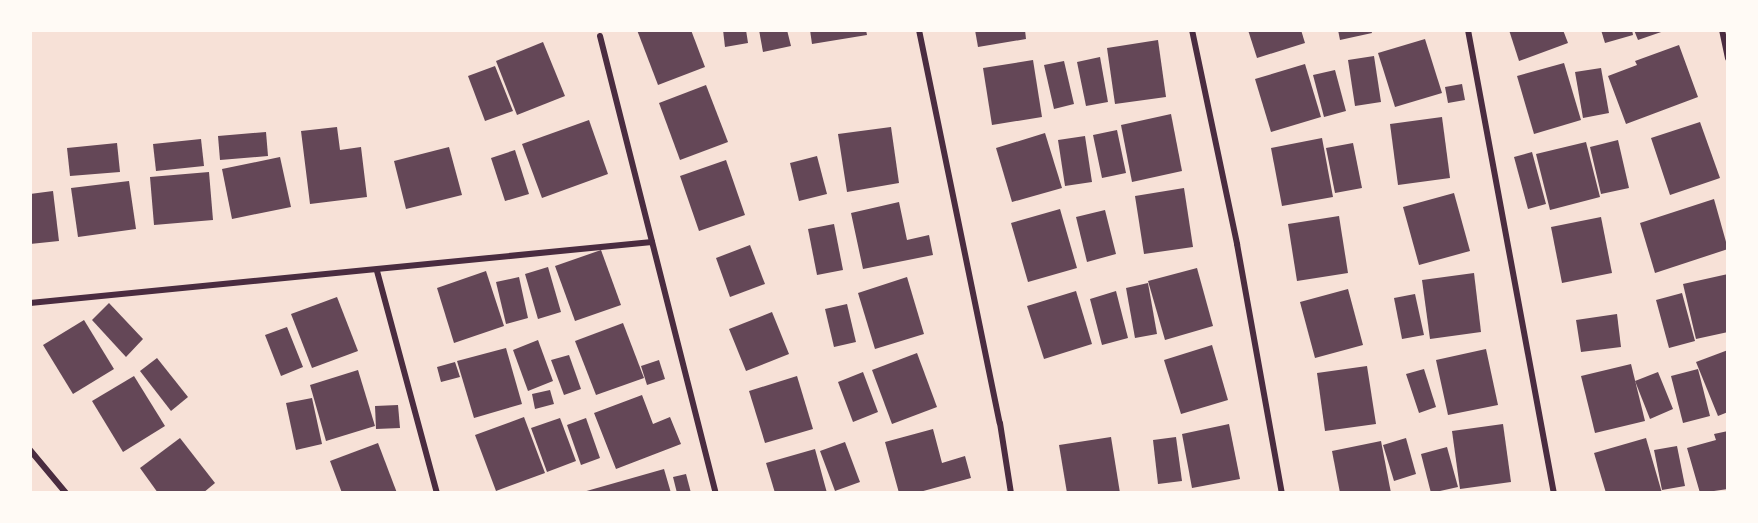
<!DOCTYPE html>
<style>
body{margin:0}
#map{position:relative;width:1758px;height:523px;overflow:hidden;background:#f7e1d7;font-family:"Sofia Sans Condensed",sans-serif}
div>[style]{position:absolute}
.building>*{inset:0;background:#644757}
.minor>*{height:6px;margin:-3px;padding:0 3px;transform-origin:3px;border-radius:3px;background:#4a2c40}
span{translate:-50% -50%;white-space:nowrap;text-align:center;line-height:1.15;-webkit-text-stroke:4.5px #fffaf5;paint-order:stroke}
.frame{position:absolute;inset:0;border:32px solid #fffaf5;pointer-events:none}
</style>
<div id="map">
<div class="building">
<i style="clip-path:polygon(637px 30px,691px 30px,705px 67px,658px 85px)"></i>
<i style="clip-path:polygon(723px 30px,746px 30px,748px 43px,725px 47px)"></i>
<i style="clip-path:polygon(759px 30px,787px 30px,791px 46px,763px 52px)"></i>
<i style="clip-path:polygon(810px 30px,866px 30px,867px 35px,812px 44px)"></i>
<i style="clip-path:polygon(975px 30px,1025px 30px,1026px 39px,978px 47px)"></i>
<i style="clip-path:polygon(1248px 30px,1301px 30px,1305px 43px,1257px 58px)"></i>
<i style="clip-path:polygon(1338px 30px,1371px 30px,1372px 33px,1340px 40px)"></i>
<i style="clip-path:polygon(1509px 30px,1563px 30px,1568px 43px,1519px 61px)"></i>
<i style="clip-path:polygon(1601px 30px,1632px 30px,1633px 35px,1605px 43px)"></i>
<i style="clip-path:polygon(1634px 30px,1667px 30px,1638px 40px)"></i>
<i style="clip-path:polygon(1425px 39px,1442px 93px,1395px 107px,1378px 53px)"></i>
<i style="clip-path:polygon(1158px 40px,1166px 97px,1115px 104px,1107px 48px)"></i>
<i style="clip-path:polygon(543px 42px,565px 96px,517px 115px,496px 61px)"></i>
<i style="clip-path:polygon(1679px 45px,1698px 97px,1626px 124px,1608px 76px,1637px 65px,1635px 61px)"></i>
<i style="clip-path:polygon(1374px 56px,1381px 102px,1355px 106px,1348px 60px)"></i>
<i style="clip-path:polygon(1100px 57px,1108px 102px,1086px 106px,1077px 62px)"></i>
<i style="clip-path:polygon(1033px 60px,1042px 117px,992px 125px,983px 68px)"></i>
<i style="clip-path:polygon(1064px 61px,1074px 104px,1054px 109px,1044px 65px)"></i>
<i style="clip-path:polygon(1564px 63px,1581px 120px,1534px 134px,1517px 76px)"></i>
<i style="clip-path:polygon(1305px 64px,1321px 117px,1271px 132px,1255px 79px)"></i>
<i style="clip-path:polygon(495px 66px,513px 111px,485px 121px,468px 76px)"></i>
<i style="clip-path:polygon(1601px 68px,1609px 113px,1583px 118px,1575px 72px)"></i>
<i style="clip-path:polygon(1335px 70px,1346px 111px,1324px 117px,1313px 75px)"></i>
<i style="clip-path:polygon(1462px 84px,1465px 100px,1448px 103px,1445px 87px)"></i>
<i style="clip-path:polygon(706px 85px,728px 142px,680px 160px,659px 103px)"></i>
<i style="clip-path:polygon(1171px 114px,1182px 171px,1132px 182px,1121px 125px)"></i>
<i style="clip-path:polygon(1442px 117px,1450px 178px,1398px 185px,1390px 124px)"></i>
<i style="clip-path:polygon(589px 120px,608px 174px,542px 198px,522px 144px)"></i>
<i style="clip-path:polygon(1700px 122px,1720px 178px,1670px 195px,1651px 138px)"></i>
<i style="clip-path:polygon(337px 127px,340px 150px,361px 147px,367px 197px,310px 204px,301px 131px)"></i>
<i style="clip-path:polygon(891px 127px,899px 183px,847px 192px,838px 134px)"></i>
<i style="clip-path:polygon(1117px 130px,1126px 173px,1102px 178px,1093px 135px)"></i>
<i style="clip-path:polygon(266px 132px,268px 156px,220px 160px,218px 136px)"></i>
<i style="clip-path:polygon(1045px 133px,1062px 188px,1012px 202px,996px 148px)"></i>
<i style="clip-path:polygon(1085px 136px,1092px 182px,1065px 186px,1058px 140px)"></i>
<i style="clip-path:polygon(1322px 138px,1333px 197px,1282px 206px,1271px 148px)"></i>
<i style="clip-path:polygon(201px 139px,204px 166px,156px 171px,153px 144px)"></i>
<i style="clip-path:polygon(1618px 140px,1629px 188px,1601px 194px,1590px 147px)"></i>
<i style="clip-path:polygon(1586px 142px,1600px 197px,1550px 210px,1536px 154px)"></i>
<i style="clip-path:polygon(117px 143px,120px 172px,70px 176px,67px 148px)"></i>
<i style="clip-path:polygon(1353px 143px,1362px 188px,1335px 193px,1326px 148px)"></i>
<i style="clip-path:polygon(449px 147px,462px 195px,406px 209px,394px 161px)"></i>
<i style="clip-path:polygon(515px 150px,529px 194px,505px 201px,491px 158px)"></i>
<i style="clip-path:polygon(1532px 152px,1546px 204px,1528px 209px,1514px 157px)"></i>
<i style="clip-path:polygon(817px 156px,827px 194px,799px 201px,790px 163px)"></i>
<i style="clip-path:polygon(280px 157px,291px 207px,232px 219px,222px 169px)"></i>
<i style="clip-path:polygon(726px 160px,745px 215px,699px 231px,680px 176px)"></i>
<i style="clip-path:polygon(209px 172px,213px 220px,154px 225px,150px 177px)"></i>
<i style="clip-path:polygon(129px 181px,136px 229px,78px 237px,71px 188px)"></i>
<i style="clip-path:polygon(1184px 188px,1193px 247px,1144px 254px,1135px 196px)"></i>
<i style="clip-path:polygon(53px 191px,59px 241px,30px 244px,30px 194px)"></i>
<i style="clip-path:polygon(1454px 193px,1470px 251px,1419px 265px,1403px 207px)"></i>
<i style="clip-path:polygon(1714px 199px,1728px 249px,1655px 273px,1640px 223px)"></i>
<i style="clip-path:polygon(899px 202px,907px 240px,929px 235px,933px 255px,863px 269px,851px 213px)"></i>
<i style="clip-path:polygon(1060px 209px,1077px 268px,1028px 282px,1011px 223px)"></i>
<i style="clip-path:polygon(1105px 210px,1116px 254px,1087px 262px,1076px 217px)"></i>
<i style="clip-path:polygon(1339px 216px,1348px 273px,1297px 281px,1288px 224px)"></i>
<i style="clip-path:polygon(1601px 217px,1612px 273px,1562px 283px,1551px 227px)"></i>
<i style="clip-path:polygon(834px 224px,843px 270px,817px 275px,808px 229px)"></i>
<i style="clip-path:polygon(750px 245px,765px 284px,730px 297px,716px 258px)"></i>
<i style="clip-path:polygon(601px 250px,621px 305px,575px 321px,555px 266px)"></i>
<i style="clip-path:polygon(548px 267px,561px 312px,538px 319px,525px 274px)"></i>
<i style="clip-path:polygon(1197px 268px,1213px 326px,1165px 340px,1148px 281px)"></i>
<i style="clip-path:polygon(486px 271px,504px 326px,454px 343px,437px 288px)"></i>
<i style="clip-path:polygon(1474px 273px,1481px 332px,1430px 339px,1422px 280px)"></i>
<i style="clip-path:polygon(1728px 274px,1728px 332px,1696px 339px,1683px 284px)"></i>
<i style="clip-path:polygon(519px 277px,528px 318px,506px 324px,496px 282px)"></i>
<i style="clip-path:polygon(907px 277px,924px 334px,875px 349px,858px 293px)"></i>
<i style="clip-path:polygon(1148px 283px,1157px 334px,1135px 338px,1126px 288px)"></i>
<i style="clip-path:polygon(1348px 289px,1363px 345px,1315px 358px,1300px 302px)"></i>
<i style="clip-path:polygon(1076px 291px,1092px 344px,1044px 359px,1027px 306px)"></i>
<i style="clip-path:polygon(1116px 291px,1128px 338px,1102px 345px,1090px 299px)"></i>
<i style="clip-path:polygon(1682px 293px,1695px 341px,1669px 348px,1656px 300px)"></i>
<i style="clip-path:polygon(1415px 294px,1424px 335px,1402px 339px,1394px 298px)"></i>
<i style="clip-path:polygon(337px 297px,358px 351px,312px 368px,291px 314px)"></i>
<i style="clip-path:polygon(109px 303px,143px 339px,126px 357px,92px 320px)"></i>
<i style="clip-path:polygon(847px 304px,856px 342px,834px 347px,825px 309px)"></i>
<i style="clip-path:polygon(772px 312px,789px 354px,746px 371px,729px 329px)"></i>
<i style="clip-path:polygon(1617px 314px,1621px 347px,1581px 352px,1576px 320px)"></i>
<i style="clip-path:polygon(84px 320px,114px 369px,73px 394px,43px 345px)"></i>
<i style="clip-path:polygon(623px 323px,644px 378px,596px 395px,575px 341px)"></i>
<i style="clip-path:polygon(287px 327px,303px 367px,281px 376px,265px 335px)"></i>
<i style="clip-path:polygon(538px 340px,553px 381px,528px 391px,513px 350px)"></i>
<i style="clip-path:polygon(1212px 345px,1228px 400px,1181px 414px,1164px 360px)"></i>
<i style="clip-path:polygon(506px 348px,522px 404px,474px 418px,457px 361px)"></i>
<i style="clip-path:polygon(1486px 349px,1498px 405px,1448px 415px,1436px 360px)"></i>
<i style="clip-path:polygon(1728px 350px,1728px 412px,1718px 416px,1696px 362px)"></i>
<i style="clip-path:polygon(917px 353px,937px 407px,892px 424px,872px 370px)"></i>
<i style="clip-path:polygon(569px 355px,581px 389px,564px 395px,551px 360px)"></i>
<i style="clip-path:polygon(157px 358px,188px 397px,171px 411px,140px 371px)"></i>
<i style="clip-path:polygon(659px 360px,665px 379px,647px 385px,641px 366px)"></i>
<i style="clip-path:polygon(455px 362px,460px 377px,441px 382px,437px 367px)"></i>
<i style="clip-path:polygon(1631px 364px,1645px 421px,1595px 433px,1581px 376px)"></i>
<i style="clip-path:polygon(1367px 366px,1376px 424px,1325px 431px,1317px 373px)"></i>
<i style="clip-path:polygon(1424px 369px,1436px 407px,1419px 413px,1406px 374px)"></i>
<i style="clip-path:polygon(1698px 369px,1710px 416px,1683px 423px,1671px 376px)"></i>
<i style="clip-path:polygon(358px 370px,375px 426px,326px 441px,310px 385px)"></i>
<i style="clip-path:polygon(863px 372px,878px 412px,853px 422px,838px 382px)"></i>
<i style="clip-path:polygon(1658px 372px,1673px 409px,1650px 419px,1635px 381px)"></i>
<i style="clip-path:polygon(134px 376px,165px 426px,123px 452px,92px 401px)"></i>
<i style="clip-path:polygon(797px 376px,813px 429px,765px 443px,749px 391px)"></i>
<i style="clip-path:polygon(550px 390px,554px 404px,535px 409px,532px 394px)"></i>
<i style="clip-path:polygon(642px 395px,653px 424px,670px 417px,681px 444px,616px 469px,594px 413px)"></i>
<i style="clip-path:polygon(312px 398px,322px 444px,296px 450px,286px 403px)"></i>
<i style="clip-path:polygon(398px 405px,400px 428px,376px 429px,375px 406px)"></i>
<i style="clip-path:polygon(524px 417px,545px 473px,496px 491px,475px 435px)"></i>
<i style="clip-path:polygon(560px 418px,576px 461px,547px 472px,531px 428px)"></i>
<i style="clip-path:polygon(586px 418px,600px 458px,581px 465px,567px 425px)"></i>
<i style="clip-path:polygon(1229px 424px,1240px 479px,1192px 488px,1182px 434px)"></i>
<i style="clip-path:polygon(1503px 424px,1511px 482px,1460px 489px,1452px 431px)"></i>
<i style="clip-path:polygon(933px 429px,942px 463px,965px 456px,971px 478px,916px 493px,899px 493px,885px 442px)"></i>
<i style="clip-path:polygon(1728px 431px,1728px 489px,1700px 493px,1687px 448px,1716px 440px,1714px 434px)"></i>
<i style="clip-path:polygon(1111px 437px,1120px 493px,1067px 493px,1059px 445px)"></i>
<i style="clip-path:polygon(1176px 437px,1182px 481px,1158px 484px,1153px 440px)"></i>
<i style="clip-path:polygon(180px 438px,215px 483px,203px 493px,158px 493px,140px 468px)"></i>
<i style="clip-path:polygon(1406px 438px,1416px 474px,1394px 481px,1383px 445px)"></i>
<i style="clip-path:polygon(1646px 438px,1662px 493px,1606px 493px,1594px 453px)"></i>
<i style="clip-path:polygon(1381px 441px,1391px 493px,1340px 493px,1332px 451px)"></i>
<i style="clip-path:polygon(845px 442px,860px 482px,835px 491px,820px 451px)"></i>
<i style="clip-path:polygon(378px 443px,397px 493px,342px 493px,330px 461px)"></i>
<i style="clip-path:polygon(1677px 446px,1685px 486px,1662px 490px,1654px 450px)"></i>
<i style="clip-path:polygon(1447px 447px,1458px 487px,1431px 493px,1421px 454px)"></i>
<i style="clip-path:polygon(815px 449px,827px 493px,775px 493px,766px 463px)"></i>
<i style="clip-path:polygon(664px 469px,671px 493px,583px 493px,583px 492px)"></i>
<i style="clip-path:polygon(686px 474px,691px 493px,677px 493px,673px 477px)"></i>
</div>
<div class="minor">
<i style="left:919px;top:30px;width:401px;rotate:78.4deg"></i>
<i style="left:1000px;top:423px;width:71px;rotate:81.1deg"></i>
<i style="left:1192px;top:30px;width:219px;rotate:78.1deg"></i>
<i style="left:1237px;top:244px;width:253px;rotate:79.8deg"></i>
<i style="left:1468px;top:30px;width:471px;rotate:79.5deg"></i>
<i style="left:1722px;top:30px;width:29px;rotate:78deg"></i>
<i style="left:600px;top:36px;width:471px;rotate:75.8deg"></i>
<i style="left:377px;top:271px;width:230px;rotate:74.9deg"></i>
<i style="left:30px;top:303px;width:625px;rotate:-5.6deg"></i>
<i style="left:30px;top:450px;width:56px;rotate:50.1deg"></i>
</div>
<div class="frame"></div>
</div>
